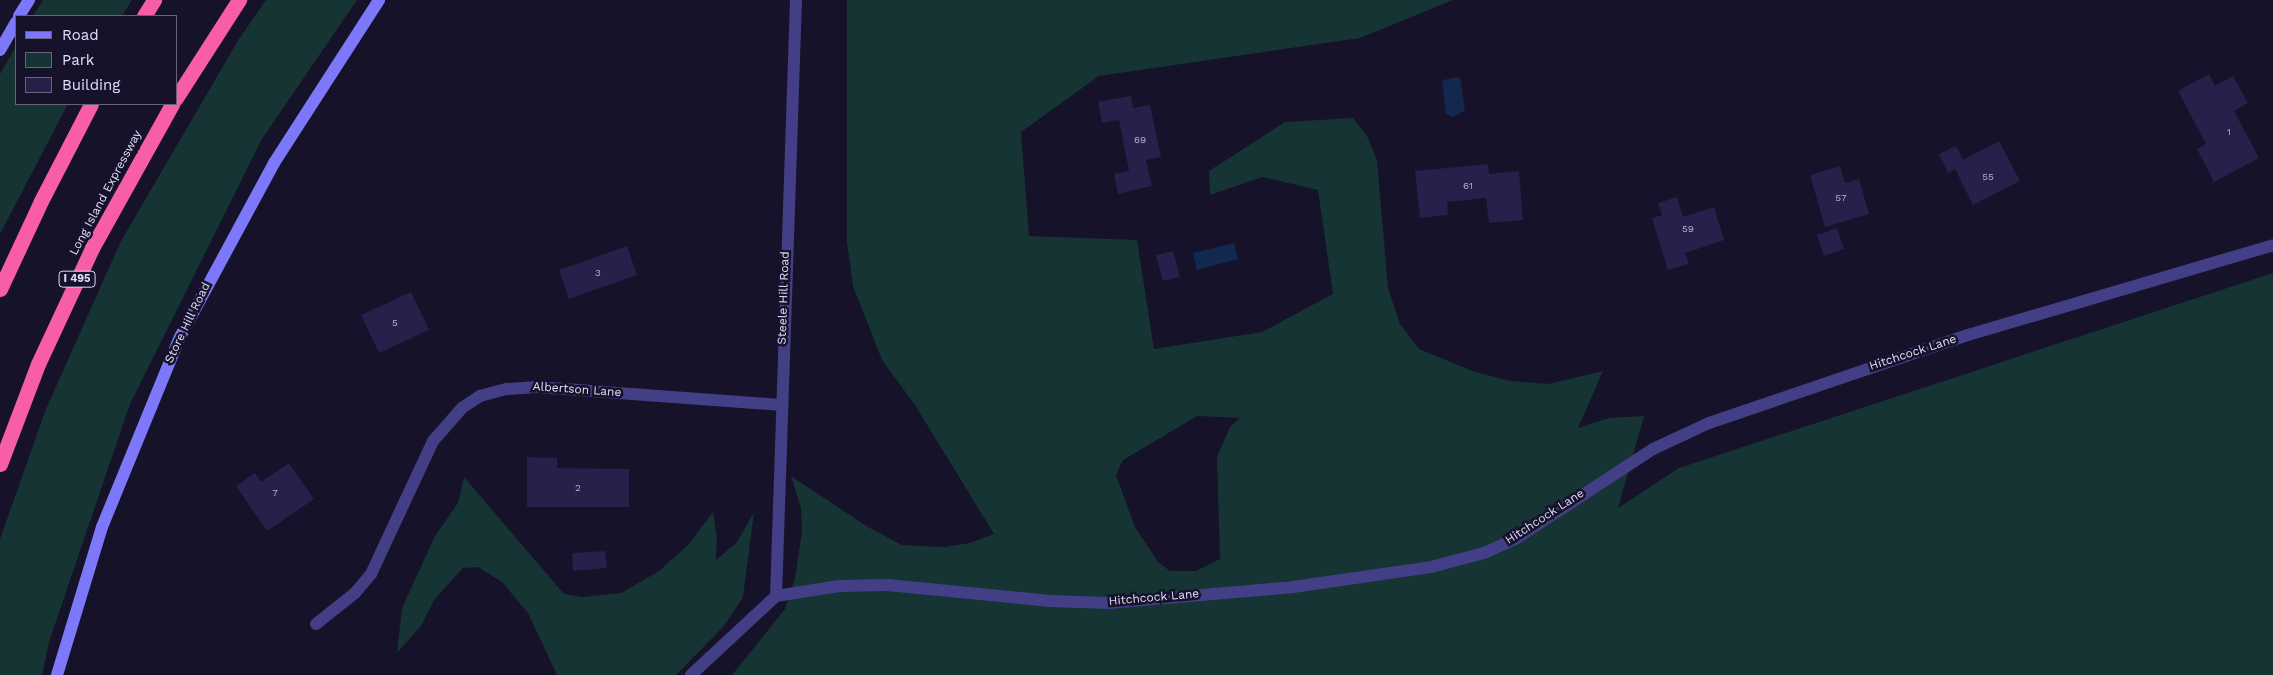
<!DOCTYPE html>
<style>
body{margin:0}
#map{position:relative;width:2273px;height:675px;overflow:hidden;background:#16122a;font-family:"Work Sans",sans-serif}
div>[style]{position:absolute}
.green>*{inset:0;background:#153433}
.water>*{inset:0;background:#12284e}
.building>*{inset:0;background:#281f4a}
.minor>*{height:12px;margin:-6px;padding:0 6px;transform-origin:6px;border-radius:6px;background:#423f86}
.secondary>*{height:12px;margin:-6px;padding:0 6px;transform-origin:6px;border-radius:6px;background:#7c78f9}
.motorway>*{height:15px;margin:-7.5px;padding:0 7.5px;transform-origin:7.5px;border-radius:7.5px;background:#f85da7}
span{translate:-50% -50%;white-space:nowrap;text-align:center;line-height:1.15;-webkit-text-stroke:5px #16122a;paint-order:stroke}
.number-label{font-size:10px;color:#b2add0}
.number-label span{-webkit-text-stroke-width:0}
.shield-label span{padding:1px 4px;background:#16122a;border:1px solid;border-radius:4px;-webkit-text-stroke-width:0}
.shield-label{font-size:11px;color:#e0dcfd;font-weight:700}
.street-label{font-size:12px;color:#e0dcfd}
.legend{position:absolute;left:15px;top:15px;width:162px;height:90px;box-sizing:border-box;background:#16122a;border:1px solid #67637e;margin:0;padding:6px 9px;list-style:none;font-size:15px;color:#e0dcfd}
.legend li{display:flex;align-items:center;gap:10px;height:25px}
.legend b{width:25px;border:1px solid #67637e}
</style>
<div id="map">
<div class="green">
<i style="clip-path:polygon(43px 0,132px 0,122px 16px,33px 16px)"></i>
<i style="clip-path:polygon(266px 0,357px 0,262px 139px,130px 404px,49px 642px,42px 675px,0 675px,0 539px,46px 409px,121px 241px,239px 39px)"></i>
<i style="clip-path:polygon(evenodd,847px 0,1453px 0,1360px 38px,1099px 76px,1021px 132px,1029px 236px,1137px 240px,1154px 349px,1262px 332px,1333px 294px,1318px 190px,1262px 177px,1210px 195px,1209px 171px,1285px 122px,1353px 118px,1367px 136px,1377px 160px,1388px 288px,1400px 324px,1419px 349px,1475px 372px,1510px 381px,1548px 384px,1603px 371px,1578px 428px,1609px 418px,1644px 416px,1618px 508px,1679px 468px,2273px 273px,2273px 675px,732px 675px,785px 609px,795px 578px,802px 531px,801px 508px,791px 476px,868px 527px,902px 545px,944px 547px,970px 543px,994px 534px,915px 405px,882px 360px,853px 286px,847px 242px,847px 0,1197px 416px,1240px 418px,1230px 427px,1217px 457px,1220px 559px,1196px 571px,1170px 571px,1158px 562px,1135px 527px,1116px 475px,1123px 460px,1197px 416px)"></i>
<i style="clip-path:polygon(16px 46px,16px 104px,68px 104px,0 234px,0 74px)"></i>
<i style="clip-path:polygon(464px 477px,564px 594px,582px 597px,621px 593px,659px 571px,688px 545px,713px 512px,717px 537px,716px 560px,737px 542px,754px 512px,743px 597px,724px 626px,676px 675px,557px 675px,528px 613px,502px 582px,478px 567px,463px 568px,434px 600px,421px 626px,397px 653px,402px 608px,435px 536px,458px 503px)"></i>
</div>
<div class="water">
<i style="clip-path:polygon(1460px 77px,1465px 111px,1453px 117px,1446px 114px,1442px 80px)"></i>
<i style="clip-path:polygon(1234px 243px,1238px 259px,1197px 270px,1193px 253px)"></i>
</div>
<div class="building">
<i style="clip-path:polygon(2209px 74px,2215px 86px,2233px 76px,2248px 103px,2234px 111px,2259px 158px,2214px 182px,2197px 149px,2206px 144px,2178px 91px)"></i>
<i style="clip-path:polygon(1131px 96px,1133px 108px,1150px 105px,1161px 157px,1146px 160px,1152px 186px,1118px 194px,1114px 174px,1129px 171px,1119px 120px,1102px 123px,1098px 102px)"></i>
<i style="clip-path:polygon(1999px 141px,2020px 181px,1973px 205px,1955px 169px,1948px 173px,1939px 154px,1956px 146px,1963px 160px)"></i>
<i style="clip-path:polygon(1488px 164px,1489px 174px,1519px 171px,1523px 220px,1489px 223px,1486px 198px,1447px 202px,1448px 215px,1420px 218px,1415px 171px)"></i>
<i style="clip-path:polygon(1840px 166px,1845px 183px,1859px 179px,1869px 214px,1825px 227px,1810px 175px)"></i>
<i style="clip-path:polygon(1677px 197px,1683px 217px,1714px 207px,1724px 240px,1685px 253px,1689px 264px,1668px 270px,1652px 218px,1662px 215px,1658px 203px)"></i>
<i style="clip-path:polygon(1837px 228px,1844px 249px,1824px 256px,1817px 235px)"></i>
<i style="clip-path:polygon(627px 246px,637px 275px,569px 299px,559px 270px)"></i>
<i style="clip-path:polygon(1173px 251px,1180px 277px,1163px 281px,1156px 255px)"></i>
<i style="clip-path:polygon(411px 292px,429px 330px,379px 353px,361px 315px)"></i>
<i style="clip-path:polygon(527px 457px,557px 458px,557px 468px,629px 469px,629px 507px,527px 507px)"></i>
<i style="clip-path:polygon(289px 463px,314px 499px,267px 531px,236px 486px,255px 473px,261px 482px)"></i>
<i style="clip-path:polygon(605px 551px,607px 568px,573px 571px,572px 553px)"></i>
</div>
<div class="minor">
<i style="left:776px;top:596px;width:596px;rotate:-88.08deg"></i>
<i style="left:316px;top:624px;width:50px;rotate:-38.5deg"></i>
<i style="left:355px;top:593px;width:25px;rotate:-50deg"></i>
<i style="left:371px;top:574px;width:147px;rotate:-65deg"></i>
<i style="left:433px;top:441px;width:44px;rotate:-48.7deg"></i>
<i style="left:462px;top:408px;width:22px;rotate:-34deg"></i>
<i style="left:480px;top:396px;width:28px;rotate:-15deg"></i>
<i style="left:507px;top:389px;width:30px;rotate:-4deg"></i>
<i style="left:537px;top:387px;width:244px;rotate:4.2deg"></i>
<i style="left:691px;top:675px;width:116px;rotate:-42.9deg"></i>
<i style="left:776px;top:596px;width:64px;rotate:-9deg"></i>
<i style="left:839px;top:586px;width:48px;rotate:-1.2deg"></i>
<i style="left:887px;top:585px;width:164px;rotate:5.6deg"></i>
<i style="left:1050px;top:601px;width:58px;rotate:2deg"></i>
<i style="left:1108px;top:603px;width:186px;rotate:-4.9deg"></i>
<i style="left:1293px;top:587px;width:139px;rotate:-8.2deg"></i>
<i style="left:1431px;top:567px;width:55px;rotate:-14.8deg"></i>
<i style="left:1484px;top:553px;width:36px;rotate:-24deg"></i>
<i style="left:1517px;top:538px;width:163px;rotate:-33.2deg"></i>
<i style="left:1653px;top:449px;width:62px;rotate:-24.9deg"></i>
<i style="left:1709px;top:423px;width:274px;rotate:-18.8deg"></i>
<i style="left:1968px;top:335px;width:318px;rotate:-16.4deg"></i>
</div>
<div class="secondary">
<i style="left:19px;top:16px;width:19px;rotate:-58deg"></i>
<i style="left:0;top:50px;width:32px;rotate:-60deg"></i>
<i style="left:57px;top:675px;width:155px;rotate:-73.1deg"></i>
<i style="left:102px;top:527px;width:205px;rotate:-67.7deg"></i>
<i style="left:180px;top:337px;width:198px;rotate:-61.6deg"></i>
<i style="left:274px;top:163px;width:194px;rotate:-57.2deg"></i>
</div>
<div class="motorway">
<i style="left:144px;top:16px;width:19px;rotate:-58deg"></i>
<i style="left:176px;top:98px;width:117px;rotate:-57.3deg"></i>
<i style="left:0;top:289px;width:97px;rotate:-65deg"></i>
<i style="left:41px;top:201px;width:109px;rotate:-62.7deg"></i>
<i style="left:0;top:464px;width:107px;rotate:-69.2deg"></i>
<i style="left:38px;top:364px;width:128px;rotate:-65deg"></i>
<i style="left:92px;top:248px;width:165px;rotate:-60.9deg"></i>
</div>
<div class="number-label">
<span style="left:2229px;top:132px">1</span>
<span style="left:1140px;top:140px">69</span>
<span style="left:1988px;top:177px">55</span>
<span style="left:1468px;top:186px">61</span>
<span style="left:1841px;top:198px">57</span>
<span style="left:1688px;top:229px">59</span>
<span style="left:598px;top:273px">3</span>
<span style="left:395px;top:323px">5</span>
<span style="left:578px;top:488px">2</span>
<span style="left:275px;top:493px">7</span>
</div>
<div class="shield-label">
<span style="left:77px;top:279px">I 495</span>
</div>
<div class="street-label">
<span style="left:106px;top:193px;rotate:-62deg">Long Island Expressway</span>
<span style="left:784px;top:298px;rotate:-88deg">Steele Hill Road</span>
<span style="left:188px;top:323px;rotate:-64deg">Store Hill Road</span>
<span style="left:1913px;top:353px;rotate:-18deg">Hitchcock Lane</span>
<span style="left:577px;top:390px;rotate:4deg">Albertson Lane</span>
<span style="left:1545px;top:517px;rotate:-33deg">Hitchcock Lane</span>
<span style="left:1154px;top:598px;rotate:-5deg">Hitchcock Lane</span>
</div>
<ul class="legend">
<li><b style="height:6px;background:#7c78f9"></b>Road</li>
<li><b style="height:14px;background:#153433"></b>Park</li>
<li><b style="height:14px;background:#281f4a"></b>Building</li>
</ul>
</div>
